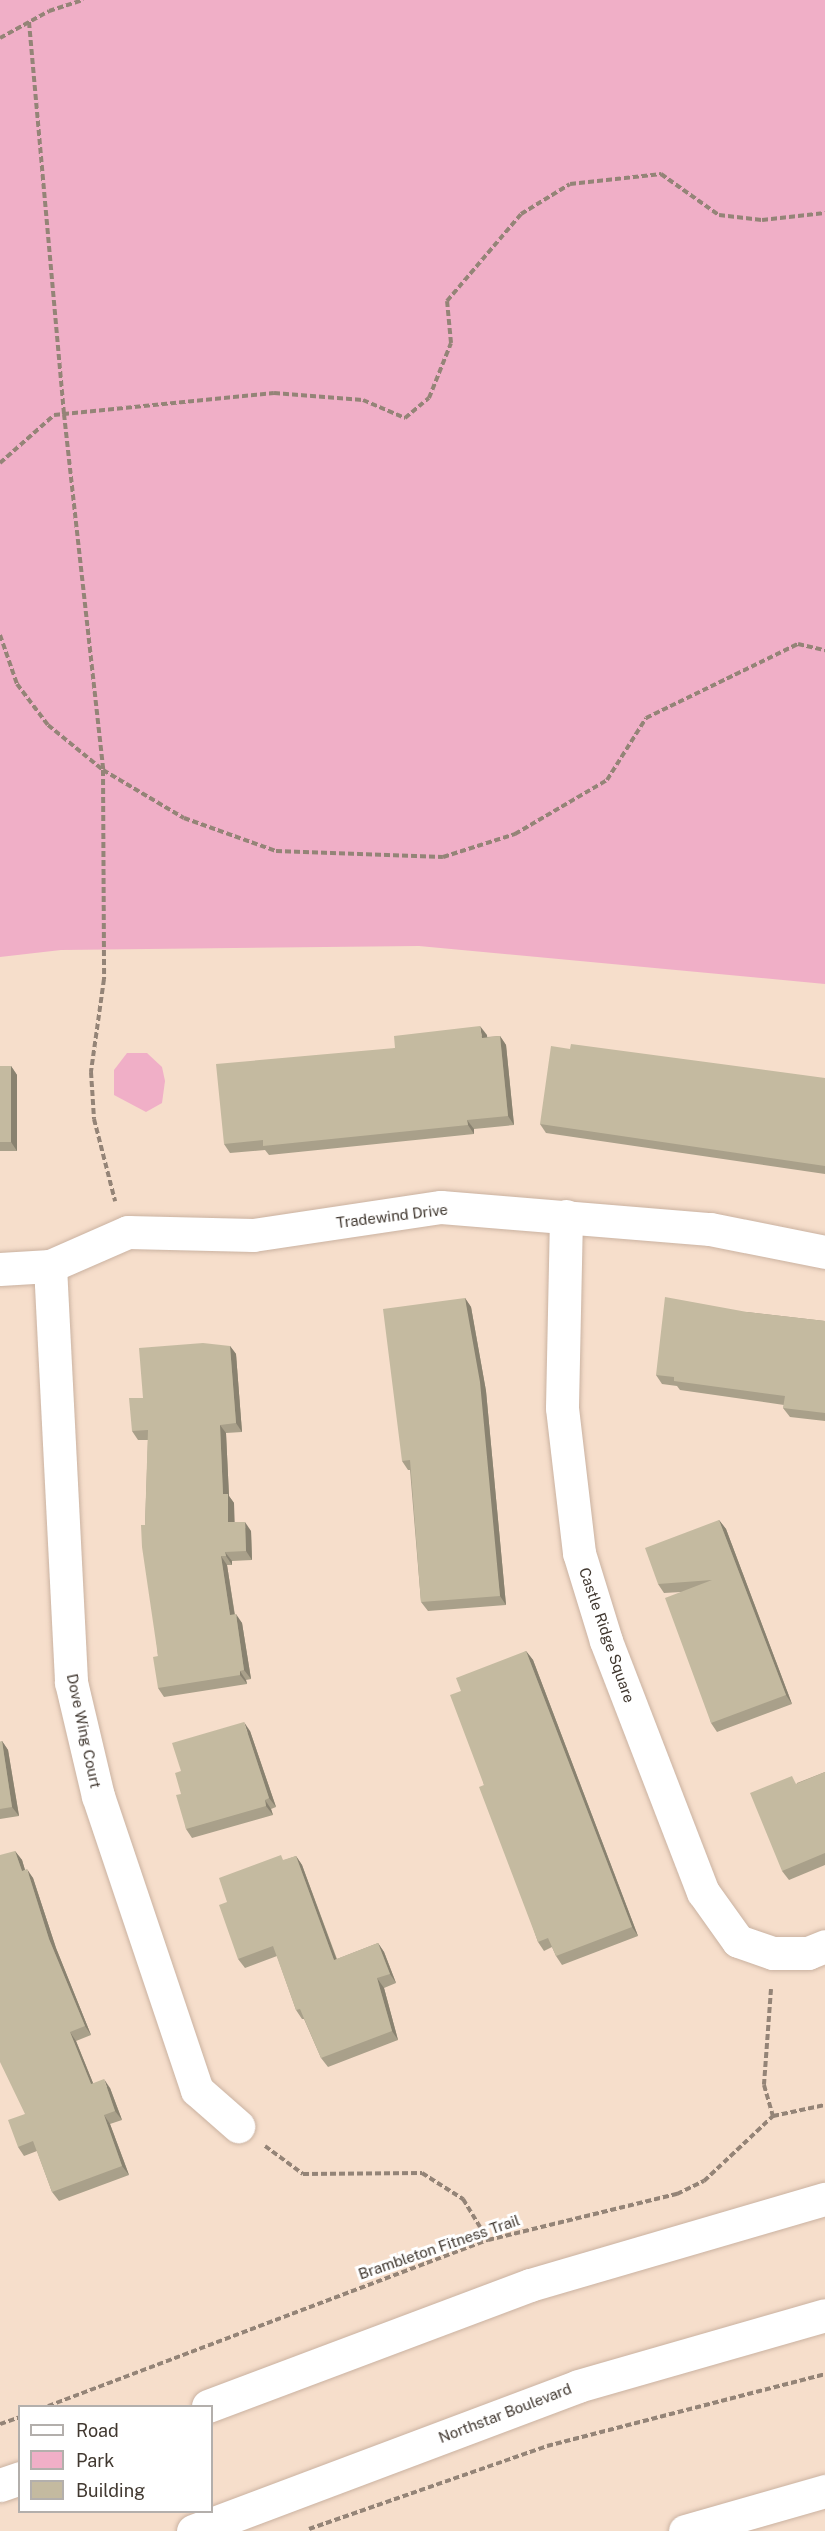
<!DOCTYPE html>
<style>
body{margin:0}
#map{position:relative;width:825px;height:2531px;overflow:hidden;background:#f6decb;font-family:"Public Sans",sans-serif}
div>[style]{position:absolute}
.green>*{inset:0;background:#f0afc7}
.path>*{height:4px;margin-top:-2px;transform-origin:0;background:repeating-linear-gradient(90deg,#948477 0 6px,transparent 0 9px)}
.roads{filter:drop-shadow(0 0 2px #cab2a1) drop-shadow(0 0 2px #cab2a1)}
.street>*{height:33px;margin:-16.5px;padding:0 16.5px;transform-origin:16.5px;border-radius:16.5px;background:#fff}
.primary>*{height:33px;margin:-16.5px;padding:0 16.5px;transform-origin:16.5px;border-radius:16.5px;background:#fff}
.wall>*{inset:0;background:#a9a08a}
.shaded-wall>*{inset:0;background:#898270}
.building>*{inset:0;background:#c4baa0}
span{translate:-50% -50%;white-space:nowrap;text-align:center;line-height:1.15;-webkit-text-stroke:6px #fff;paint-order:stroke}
.street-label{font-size:15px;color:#413830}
.legend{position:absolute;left:18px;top:2405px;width:195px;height:108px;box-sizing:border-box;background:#fff;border:2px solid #b3afac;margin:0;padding:8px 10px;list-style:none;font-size:18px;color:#413830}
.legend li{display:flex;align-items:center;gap:12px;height:30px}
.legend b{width:30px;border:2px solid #b3afac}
</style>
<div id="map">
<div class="green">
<i style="clip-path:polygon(0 0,825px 0,825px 984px,419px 946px,61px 950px,0 957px)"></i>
<i style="clip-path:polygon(127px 1053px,147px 1053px,162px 1067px,165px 1081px,162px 1103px,146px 1112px,114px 1095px,114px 1070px)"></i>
</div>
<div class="path">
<i style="left:29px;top:22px;width:394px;rotate:84.9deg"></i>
<i style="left:64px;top:414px;width:358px;rotate:83.7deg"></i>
<i style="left:103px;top:770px;width:209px;rotate:89.7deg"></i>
<i style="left:104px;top:979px;width:94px;rotate:98deg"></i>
<i style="left:91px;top:1072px;width:47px;rotate:86.3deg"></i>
<i style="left:94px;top:1119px;width:85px;rotate:75.6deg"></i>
<i style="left:0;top:38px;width:56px;rotate:-28.9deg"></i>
<i style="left:49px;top:11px;width:36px;rotate:-18deg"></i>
<i style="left:0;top:463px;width:72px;rotate:-41.6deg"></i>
<i style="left:54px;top:415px;width:221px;rotate:-5.7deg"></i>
<i style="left:274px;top:393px;width:89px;rotate:4.5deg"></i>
<i style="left:363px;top:400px;width:46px;rotate:23.2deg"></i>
<i style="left:405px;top:418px;width:31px;rotate:-40deg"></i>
<i style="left:429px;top:398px;width:59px;rotate:-68.2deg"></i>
<i style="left:451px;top:343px;width:42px;rotate:-95.4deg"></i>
<i style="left:447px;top:301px;width:114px;rotate:-49.6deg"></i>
<i style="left:521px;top:214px;width:57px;rotate:-31.5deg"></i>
<i style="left:570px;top:184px;width:92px;rotate:-6.3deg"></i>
<i style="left:661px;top:174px;width:71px;rotate:35.3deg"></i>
<i style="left:719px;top:215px;width:43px;rotate:6.6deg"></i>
<i style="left:762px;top:220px;width:63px;rotate:-6.3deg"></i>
<i style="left:0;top:635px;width:52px;rotate:70.9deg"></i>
<i style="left:17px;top:684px;width:51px;rotate:52.9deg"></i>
<i style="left:48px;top:725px;width:71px;rotate:39.3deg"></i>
<i style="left:103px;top:770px;width:94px;rotate:30.7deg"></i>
<i style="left:184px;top:818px;width:98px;rotate:19.7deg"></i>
<i style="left:276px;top:851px;width:167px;rotate:2.1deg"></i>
<i style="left:443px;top:857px;width:76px;rotate:-17.7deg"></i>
<i style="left:515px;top:834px;width:107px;rotate:-30.4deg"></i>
<i style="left:607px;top:780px;width:73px;rotate:-57.8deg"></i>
<i style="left:646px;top:718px;width:169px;rotate:-26deg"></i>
<i style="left:798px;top:644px;width:28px;rotate:13deg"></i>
<i style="left:771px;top:1989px;width:96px;rotate:94.2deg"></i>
<i style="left:764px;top:2085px;width:32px;rotate:74deg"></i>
<i style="left:265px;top:2146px;width:47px;rotate:36.4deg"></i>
<i style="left:303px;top:2174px;width:119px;rotate:-0.5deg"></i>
<i style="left:422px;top:2173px;width:49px;rotate:32.4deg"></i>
<i style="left:463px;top:2199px;width:48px;rotate:58.6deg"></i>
<i style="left:48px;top:2406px;width:470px;rotate:-20.7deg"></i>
<i style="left:488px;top:2240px;width:195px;rotate:-13.7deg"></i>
<i style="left:677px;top:2194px;width:30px;rotate:-26deg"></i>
<i style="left:704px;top:2181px;width:95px;rotate:-43.3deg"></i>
<i style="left:773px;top:2116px;width:53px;rotate:-11.9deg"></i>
<i style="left:0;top:2424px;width:21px;rotate:-19deg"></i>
<i style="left:309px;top:2529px;width:252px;rotate:-19.2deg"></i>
<i style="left:547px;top:2446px;width:287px;rotate:-14.5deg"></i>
</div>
<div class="roads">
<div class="street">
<i style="left:566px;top:1216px;width:192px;rotate:91.2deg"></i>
<i style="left:562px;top:1408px;width:146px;rotate:83.3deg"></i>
<i style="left:579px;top:1553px;width:92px;rotate:72.9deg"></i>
<i style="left:606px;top:1641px;width:269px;rotate:68.9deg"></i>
<i style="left:703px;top:1892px;width:60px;rotate:54.5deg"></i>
<i style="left:738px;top:1941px;width:37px;rotate:19deg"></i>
<i style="left:773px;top:1953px;width:35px"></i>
<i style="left:808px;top:1953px;width:18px;rotate:-22deg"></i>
<i style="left:50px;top:1266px;width:417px;rotate:87.1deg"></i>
<i style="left:71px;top:1682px;width:117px;rotate:76.7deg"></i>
<i style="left:98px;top:1796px;width:310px;rotate:71.4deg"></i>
<i style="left:197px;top:2090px;width:55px;rotate:41.3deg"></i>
<i style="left:0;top:1269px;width:50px;rotate:-3.4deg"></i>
<i style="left:50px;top:1266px;width:85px;rotate:-23.6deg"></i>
<i style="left:128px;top:1232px;width:125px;rotate:1.4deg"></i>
<i style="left:253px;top:1235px;width:190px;rotate:-8.5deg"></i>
<i style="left:441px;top:1207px;width:270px;rotate:4.7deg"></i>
<i style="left:710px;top:1229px;width:117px;rotate:11.3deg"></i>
<i style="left:685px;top:2531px;width:146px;rotate:-15.9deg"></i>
</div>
<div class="primary">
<i style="left:208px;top:2406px;width:344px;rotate:-20.6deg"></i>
<i style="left:530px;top:2285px;width:307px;rotate:-16.3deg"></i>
<i style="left:0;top:2485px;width:21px;rotate:-19deg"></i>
<i style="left:193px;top:2531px;width:411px;rotate:-20.6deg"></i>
<i style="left:578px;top:2386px;width:257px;rotate:-16deg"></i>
</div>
</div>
<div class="wall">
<i style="clip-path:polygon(487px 1035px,487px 1037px,500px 1036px,506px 1045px,514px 1125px,474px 1129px,474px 1134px,269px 1155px,265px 1150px,230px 1153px,224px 1144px,395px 1048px)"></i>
<i style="clip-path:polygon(0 1066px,11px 1066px,17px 1075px,17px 1151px,0 1151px)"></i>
<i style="clip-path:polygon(825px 1078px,825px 1174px,546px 1133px,540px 1124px)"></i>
<i style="clip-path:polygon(465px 1298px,471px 1307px,486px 1391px,506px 1605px,428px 1611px,421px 1602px,410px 1470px,408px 1470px,402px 1461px)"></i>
<i style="clip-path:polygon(747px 1312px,825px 1321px,825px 1421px,790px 1417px,783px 1408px,784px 1405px,680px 1390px,677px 1386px,662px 1384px,656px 1375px)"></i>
<i style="clip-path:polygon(230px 1346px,236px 1354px,242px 1432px,226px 1433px,229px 1496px,234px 1503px,234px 1522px,251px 1531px,252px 1560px,232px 1561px,232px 1565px,227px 1565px,235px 1615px,242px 1623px,251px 1679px,246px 1680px,247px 1684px,164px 1697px,158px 1688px,158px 1656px,145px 1525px,148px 1440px,138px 1440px,132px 1431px,143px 1398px)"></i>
<i style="clip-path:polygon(719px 1520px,726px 1529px,792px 1704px,717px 1732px,711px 1723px,681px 1592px,664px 1593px,658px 1584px)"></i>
<i style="clip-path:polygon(526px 1651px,533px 1660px,638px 1936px,562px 1965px,556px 1956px,552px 1947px,544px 1951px,538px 1942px,484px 1785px,461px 1691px)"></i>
<i style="clip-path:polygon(250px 1731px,276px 1807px,271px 1809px,273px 1815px,192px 1838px,186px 1829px,181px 1794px,181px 1771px)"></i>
<i style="clip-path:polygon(2px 1741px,8px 1750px,19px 1816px,0 1819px,0 1742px)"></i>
<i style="clip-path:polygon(825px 1772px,825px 1865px,789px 1880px,782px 1871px,797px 1783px)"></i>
<i style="clip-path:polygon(15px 1851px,22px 1860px,25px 1870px,33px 1878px,56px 1948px,91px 2035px,76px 2041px,93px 2083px,110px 2088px,122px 2120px,110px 2124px,129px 2175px,59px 2201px,52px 2192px,37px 2151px,24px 2156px,18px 2147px,25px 2114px)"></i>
<i style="clip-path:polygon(296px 1856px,302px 1865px,337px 1959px,378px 1943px,384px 1952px,396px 1983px,384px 1988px,398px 2040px,328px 2067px,321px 2058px,304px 2019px,302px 2019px,296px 2010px,277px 1956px,245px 1968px,238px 1959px,285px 1860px)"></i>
</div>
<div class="shaded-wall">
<i style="clip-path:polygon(480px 1026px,487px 1035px,488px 1047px,482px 1038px)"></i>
<i style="clip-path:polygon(500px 1036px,506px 1045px,514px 1125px,508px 1116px)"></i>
<i style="clip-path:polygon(11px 1066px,17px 1075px,17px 1151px,11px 1142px)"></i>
<i style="clip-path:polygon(467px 1120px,474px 1129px,474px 1134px,468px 1125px)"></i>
<i style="clip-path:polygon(465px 1298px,471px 1307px,486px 1391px,506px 1605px,500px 1596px)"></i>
<i style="clip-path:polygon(230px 1346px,236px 1354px,242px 1432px,236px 1423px)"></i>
<i style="clip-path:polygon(220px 1425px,226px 1433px,229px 1496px,234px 1503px,235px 1531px,228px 1522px,223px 1494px)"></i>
<i style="clip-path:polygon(719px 1520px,726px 1529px,792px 1704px,786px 1695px)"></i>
<i style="clip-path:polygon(245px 1522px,251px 1531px,252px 1560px,246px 1551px)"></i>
<i style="clip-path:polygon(225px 1552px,232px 1561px,232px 1565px,226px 1556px)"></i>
<i style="clip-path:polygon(221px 1556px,227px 1565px,236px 1624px,230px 1615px)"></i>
<i style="clip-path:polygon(236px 1614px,242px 1623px,251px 1679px,244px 1670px)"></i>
<i style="clip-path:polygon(526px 1651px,533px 1660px,638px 1936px,632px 1927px)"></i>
<i style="clip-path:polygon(240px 1671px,246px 1680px,247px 1684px,240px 1675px)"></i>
<i style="clip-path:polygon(244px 1722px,250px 1731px,276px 1807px,269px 1798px)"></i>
<i style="clip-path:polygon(2px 1741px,8px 1750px,19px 1816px,12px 1807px)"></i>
<i style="clip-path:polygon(265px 1800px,271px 1809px,273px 1815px,266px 1806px)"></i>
<i style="clip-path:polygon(15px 1851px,22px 1860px,28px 1880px,22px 1871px)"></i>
<i style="clip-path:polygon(296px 1856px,302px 1865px,340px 1969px,334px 1960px)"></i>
<i style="clip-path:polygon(27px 1869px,33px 1878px,56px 1948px,91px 2035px,85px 2026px,49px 1939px)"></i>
<i style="clip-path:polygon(378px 1943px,384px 1952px,396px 1983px,390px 1974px)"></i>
<i style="clip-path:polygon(377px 1978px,384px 1988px,398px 2040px,392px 2031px)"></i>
<i style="clip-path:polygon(70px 2032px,76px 2041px,97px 2093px,91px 2084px)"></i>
<i style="clip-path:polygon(104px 2079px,110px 2088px,122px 2120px,115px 2111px)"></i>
<i style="clip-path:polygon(104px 2115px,110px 2124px,129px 2175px,122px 2166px)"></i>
</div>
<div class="building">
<i style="clip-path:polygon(480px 1026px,482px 1038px,500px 1036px,508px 1116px,467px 1120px,468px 1125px,263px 1146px,263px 1140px,224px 1144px,216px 1064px,395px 1048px,394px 1036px)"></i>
<i style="clip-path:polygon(571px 1044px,825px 1078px,825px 1166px,540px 1124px,551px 1046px,570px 1049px)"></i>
<i style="clip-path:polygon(0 1066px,11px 1066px,11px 1142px,0 1142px)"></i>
<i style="clip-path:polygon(665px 1297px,747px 1312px,825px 1321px,825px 1413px,783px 1408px,785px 1396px,674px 1381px,674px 1377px,656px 1375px)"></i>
<i style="clip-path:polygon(465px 1298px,480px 1382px,500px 1596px,421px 1602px,410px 1460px,402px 1461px,383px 1309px)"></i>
<i style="clip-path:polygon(203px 1343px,230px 1346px,236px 1423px,220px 1425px,223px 1494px,228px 1494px,228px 1522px,245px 1522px,246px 1551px,225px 1552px,226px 1556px,221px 1556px,230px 1615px,236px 1614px,244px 1670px,240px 1671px,240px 1675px,158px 1688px,153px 1657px,158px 1656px,142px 1547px,141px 1525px,145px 1525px,148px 1430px,132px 1431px,129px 1398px,143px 1398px,139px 1348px)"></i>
<i style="clip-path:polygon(719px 1520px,786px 1695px,711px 1723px,665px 1598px,712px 1580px,658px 1584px,645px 1548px)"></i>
<i style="clip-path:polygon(526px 1651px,632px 1927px,556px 1956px,548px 1938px,538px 1942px,479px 1787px,484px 1785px,450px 1695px,461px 1691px,456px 1678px)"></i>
<i style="clip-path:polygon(244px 1722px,269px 1798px,265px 1800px,266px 1806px,186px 1829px,176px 1795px,181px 1794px,175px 1773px,181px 1771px,172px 1743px)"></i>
<i style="clip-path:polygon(2px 1741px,12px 1807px,0 1809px,0 1742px)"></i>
<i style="clip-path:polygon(825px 1772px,825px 1853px,782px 1871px,750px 1793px,792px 1776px,796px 1784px)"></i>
<i style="clip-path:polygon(15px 1851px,22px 1871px,27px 1869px,49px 1939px,85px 2026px,70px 2032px,91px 2084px,104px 2079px,115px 2111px,104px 2115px,122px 2166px,52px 2192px,33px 2141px,18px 2147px,8px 2120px,25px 2114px,0 2062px,0 1855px)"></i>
<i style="clip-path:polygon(281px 1855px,283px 1860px,296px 1856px,334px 1960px,378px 1943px,390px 1974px,377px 1978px,392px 2031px,321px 2058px,300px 2009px,296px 2010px,273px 1946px,238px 1959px,219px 1905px,227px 1902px,219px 1878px)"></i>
</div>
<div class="street-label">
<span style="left:392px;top:1216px;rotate:-7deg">Tradewind Drive</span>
<span style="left:607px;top:1635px;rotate:71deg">Castle Ridge Square</span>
<span style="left:84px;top:1731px;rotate:78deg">Dove Wing Court</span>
<span style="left:439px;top:2247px;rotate:-19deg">Brambleton Fitness Trail</span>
<span style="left:505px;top:2413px;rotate:-21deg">Northstar Boulevard</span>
</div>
<ul class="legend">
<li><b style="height:8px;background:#fff"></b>Road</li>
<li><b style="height:16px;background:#f0afc7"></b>Park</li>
<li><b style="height:16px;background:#c4baa0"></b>Building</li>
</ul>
</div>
